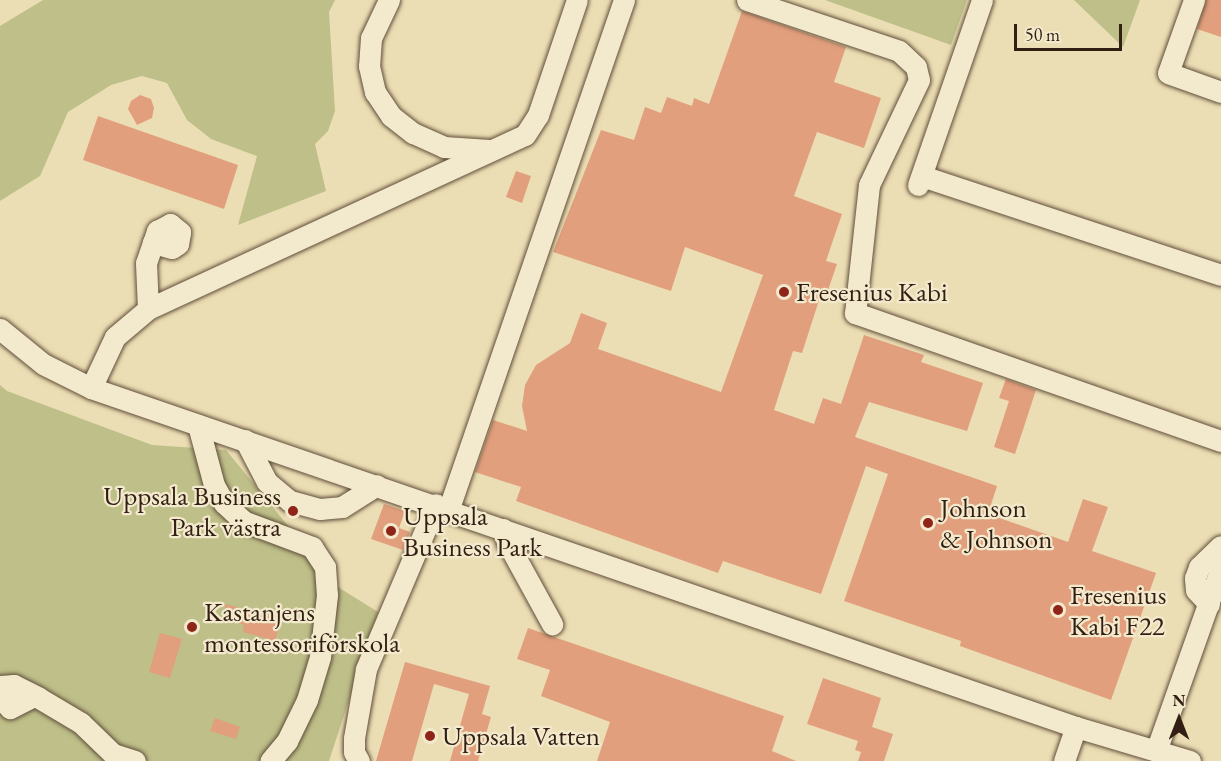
<!DOCTYPE html>
<meta charset="utf-8">
<style>
body{margin:0}
#map{position:relative;width:1221px;height:761px;overflow:hidden;background:#ecdeb4;font-family:"EB Garamond",serif}
div>[style]{position:absolute}
.green>*{inset:0;background:#bebf89}
.building>*{inset:0;background:#e19f7d}
.roads{filter:drop-shadow(0 0 2px #604e3a) drop-shadow(0 0 2px #604e3a)}
.minor>*{height:21px;margin:-10.5px;padding:0 10.5px;transform-origin:10.5px;border-radius:10.5px;background:#f3eace}
.dots>*{width:16px;height:16px;translate:-50% -50%;box-sizing:border-box;border:3px solid #f3eace;border-radius:50%}
span{translate:-50% -50%;white-space:nowrap;text-align:center;line-height:1.15;-webkit-text-stroke:4.5px #f3eace;paint-order:stroke}
.poi-label{font-size:27px;color:#321e12}
.left{translate:0 -50%;text-align:left}
.right{translate:-100% -50%;text-align:right}
.north{position:absolute;left:1149px;top:689px;width:60px;height:60px;-webkit-text-stroke:4px #f3eace;paint-order:stroke;rotate:0deg;font-size:16px;font-weight:700;line-height:24px;text-align:center;color:#321e12}
.north::after{content:'';display:block;margin:auto;width:21px;height:27px;background:#321e12;clip-path:polygon(50% 0,100% 100%,50% 72%,0 100%)}
.scale{position:absolute;left:1014px;top:24px;width:108px;height:27px;box-sizing:border-box;border:3px solid #321e12;border-top:0;padding-left:8px;font-size:18px;line-height:21px;white-space:nowrap;color:#321e12;-webkit-text-stroke:4px #f3eace;paint-order:stroke}
</style>
<div id="map">
<div class="green">
<i style="clip-path:polygon(43px 0,335px 0,329px 12px,335px 111px,328px 131px,315px 144px,326px 191px,238px 225px,257px 156px,211px 139px,187px 120px,167px 83px,142px 76px,111px 85px,68px 112px,40px 176px,0 201px,0 26px)"></i>
<i style="clip-path:polygon(825px 0,967px 0,951px 45px)"></i>
<i style="clip-path:polygon(1074px 0,1140px 0,1123px 47px)"></i>
<i style="clip-path:polygon(0 385px,7px 391px,152px 445px,226px 450px,338px 587px,378px 612px,329px 761px,0 761px)"></i>
</div>
<div class="building">
<i style="clip-path:polygon(1206px 0,1221px 0,1221px 37px,1197px 29px)"></i>
<i style="clip-path:polygon(742px 11px,846px 47px,834px 82px,881px 98px,864px 148px,817px 132px,794px 196px,842px 214px,826px 261px,837px 264px,827px 293px,822px 291px,802px 353px,793px 351px,774px 410px,814px 424px,823px 398px,841px 404px,864px 335px,924px 355px,921px 362px,983px 383px,967px 431px,869px 402px,855px 437px,997px 486px,988px 514px,1068px 542px,1083px 499px,1108px 507px,1092px 551px,1156px 573px,1111px 700px,960px 646px,961px 641px,844px 601px,888px 474px,866px 466px,821px 594px,723px 561px,718px 573px,516px 501px,521px 487px,475px 472px,493px 420px,527px 431px,522px 406px,525px 385px,536px 365px,570px 343px,581px 313px,607px 323px,598px 349px,721px 392px,763px 275px,685px 247px,671px 291px,553px 252px,601px 130px,634px 140px,645px 107px,661px 113px,667px 97px,692px 106px,694px 98px,709px 104px)"></i>
<i style="clip-path:polygon(140px 95px,151px 99px,154px 108px,152px 118px,137px 125px,128px 109px,131px 101px)"></i>
<i style="clip-path:polygon(98px 116px,238px 165px,224px 209px,83px 160px)"></i>
<i style="clip-path:polygon(516px 171px,531px 176px,522px 203px,506px 197px)"></i>
<i style="clip-path:polygon(1006px 379px,1036px 390px,1015px 454px,994px 447px,1009px 401px,999px 398px)"></i>
<i style="clip-path:polygon(384px 504px,405px 511px,399px 528px,410px 532px,403px 550px,371px 539px)"></i>
<i style="clip-path:polygon(226px 604px,281px 620px,275px 641px,243px 632px,244px 625px,222px 618px)"></i>
<i style="clip-path:polygon(528px 628px,784px 716px,772px 751px,796px 761px,597px 761px,610px 722px,541px 696px,550px 670px,517px 659px)"></i>
<i style="clip-path:polygon(160px 633px,182px 639px,170px 678px,149px 672px)"></i>
<i style="clip-path:polygon(405px 662px,490px 686px,482px 714px,491px 717px,478px 761px,450px 761px,469px 694px,434px 684px,412px 761px,376px 761px)"></i>
<i style="clip-path:polygon(823px 678px,881px 698px,872px 727px,893px 734px,884px 761px,858px 761px,861px 752px,855px 750px,858px 741px,807px 724px)"></i>
<i style="clip-path:polygon(215px 718px,240px 727px,236px 739px,210px 731px)"></i>
</div>
<div class="roads">
<div class="minor">
<i style="left:389px;top:0;width:42px;rotate:115.3deg"></i>
<i style="left:371px;top:38px;width:28px;rotate:94deg"></i>
<i style="left:369px;top:66px;width:27px;rotate:77deg"></i>
<i style="left:375px;top:92px;width:29px;rotate:56deg"></i>
<i style="left:391px;top:116px;width:28px;rotate:38deg"></i>
<i style="left:413px;top:133px;width:34px;rotate:24deg"></i>
<i style="left:444px;top:147px;width:45px;rotate:3.8deg"></i>
<i style="left:747px;top:0;width:160px;rotate:18.5deg"></i>
<i style="left:899px;top:51px;width:23px;rotate:43deg"></i>
<i style="left:916px;top:67px;width:13px;rotate:77deg"></i>
<i style="left:919px;top:80px;width:116px;rotate:115.5deg"></i>
<i style="left:869px;top:185px;width:129px;rotate:96.2deg"></i>
<i style="left:855px;top:313px;width:388px;rotate:19.3deg"></i>
<i style="left:1194px;top:0;width:77px;rotate:109.6deg"></i>
<i style="left:1168px;top:73px;width:56px;rotate:19.7deg"></i>
<i style="left:922px;top:176px;width:315px;rotate:18.3deg"></i>
<i style="left:918px;top:185px;width:196px;rotate:-70.9deg"></i>
<i style="left:148px;top:309px;width:415px;rotate:-24.8deg"></i>
<i style="left:525px;top:135px;width:24px;rotate:-57deg"></i>
<i style="left:538px;top:115px;width:121px;rotate:-71.3deg"></i>
<i style="left:0;top:329px;width:55px;rotate:39.1deg"></i>
<i style="left:43px;top:364px;width:54px;rotate:26.6deg"></i>
<i style="left:91px;top:388px;width:1042px;rotate:18.99deg"></i>
<i style="left:1076px;top:727px;width:119px;rotate:16.6deg"></i>
<i style="left:91px;top:388px;width:56px;rotate:-64.8deg"></i>
<i style="left:115px;top:337px;width:43px;rotate:-40.3deg"></i>
<i style="left:148px;top:309px;width:46px;rotate:-92.5deg"></i>
<i style="left:146px;top:263px;width:21px;rotate:-71deg"></i>
<i style="left:153px;top:243px;width:13px;rotate:-72deg"></i>
<i style="left:157px;top:231px;width:15px;rotate:-28deg"></i>
<i style="left:170px;top:224px;width:13px;rotate:39deg"></i>
<i style="left:180px;top:232px;width:12px;rotate:99deg"></i>
<i style="left:178px;top:244px;width:7px;rotate:146deg"></i>
<i style="left:172px;top:248px;width:20px;rotate:-165deg"></i>
<i style="left:198px;top:425px;width:62px;rotate:75.1deg"></i>
<i style="left:214px;top:485px;width:21px;rotate:61deg"></i>
<i style="left:224px;top:503px;width:26px;rotate:43deg"></i>
<i style="left:243px;top:521px;width:74px;rotate:20.6deg"></i>
<i style="left:312px;top:547px;width:24px;rotate:57deg"></i>
<i style="left:325px;top:567px;width:28px;rotate:86deg"></i>
<i style="left:327px;top:595px;width:62px;rotate:96.4deg"></i>
<i style="left:320px;top:657px;width:45px;rotate:106.8deg"></i>
<i style="left:307px;top:700px;width:46px;rotate:116deg"></i>
<i style="left:287px;top:741px;width:26px;rotate:130deg"></i>
<i style="left:245px;top:440px;width:47px;rotate:62.4deg"></i>
<i style="left:267px;top:482px;width:30px;rotate:40deg"></i>
<i style="left:290px;top:501px;width:31px;rotate:15deg"></i>
<i style="left:320px;top:509px;width:22px;rotate:-5deg"></i>
<i style="left:342px;top:507px;width:41px;rotate:-32.2deg"></i>
<i style="left:449px;top:508px;width:537px;rotate:-70.99deg"></i>
<i style="left:503px;top:529px;width:14px;rotate:73deg"></i>
<i style="left:507px;top:542px;width:94px;rotate:61.2deg"></i>
<i style="left:1209px;top:604px;width:19px;rotate:-133deg"></i>
<i style="left:1196px;top:590px;width:12px;rotate:-95deg"></i>
<i style="left:1195px;top:578px;width:12px;rotate:-70deg"></i>
<i style="left:1199px;top:567px;width:30px;rotate:-44deg"></i>
<i style="left:34px;top:696px;width:27px;rotate:153deg"></i>
<i style="left:10px;top:708px;width:14px;rotate:-135deg"></i>
<i style="left:0;top:698px;width:12px;rotate:-85deg"></i>
<i style="left:1px;top:686px;width:13px;rotate:-4deg"></i>
<i style="left:14px;top:685px;width:28px;rotate:27deg"></i>
<i style="left:39px;top:698px;width:49px;rotate:30.8deg"></i>
<i style="left:81px;top:723px;width:45px;rotate:44.1deg"></i>
<i style="left:113px;top:754px;width:23px;rotate:18deg"></i>
<i style="left:1156px;top:751px;width:195px;rotate:-70.5deg"></i>
<i style="left:359px;top:761px;width:10px;rotate:-119deg"></i>
<i style="left:354px;top:752px;width:14px;rotate:-90deg"></i>
<i style="left:354px;top:738px;width:70px;rotate:-80.1deg"></i>
<i style="left:366px;top:669px;width:179px;rotate:-67deg"></i>
<i style="left:1064px;top:761px;width:36px;rotate:-71deg"></i>
</div>
</div>
<div class="dots">
<i style="left:784px;top:292px;background:#8f2418"></i>
<i style="left:293px;top:511px;background:#8f2418"></i>
<i style="left:928px;top:523px;background:#8f2418"></i>
<i style="left:391px;top:531px;background:#8f2418"></i>
<i style="left:1058px;top:610px;background:#8f2418"></i>
<i style="left:192px;top:627px;background:#8f2418"></i>
<i style="left:430px;top:736px;background:#8f2418"></i>
</div>
<div class="poi-label">
<span class="left" style="left:796px;top:292px">Fresenius Kabi</span>
<span class="right" style="left:281px;top:511px">Uppsala Business<br>Park västra</span>
<span class="left" style="left:940px;top:523px">Johnson<br>&amp; Johnson</span>
<span class="left" style="left:403px;top:531px">Uppsala<br>Business Park</span>
<span class="left" style="left:1070px;top:610px">Fresenius<br>Kabi F22</span>
<span class="left" style="left:204px;top:627px">Kastanjens<br>montessoriförskola</span>
<span class="left" style="left:442px;top:736px">Uppsala Vatten</span>
</div>
<div class="north">N</div>
<div class="scale">50 m</div>
</div>
